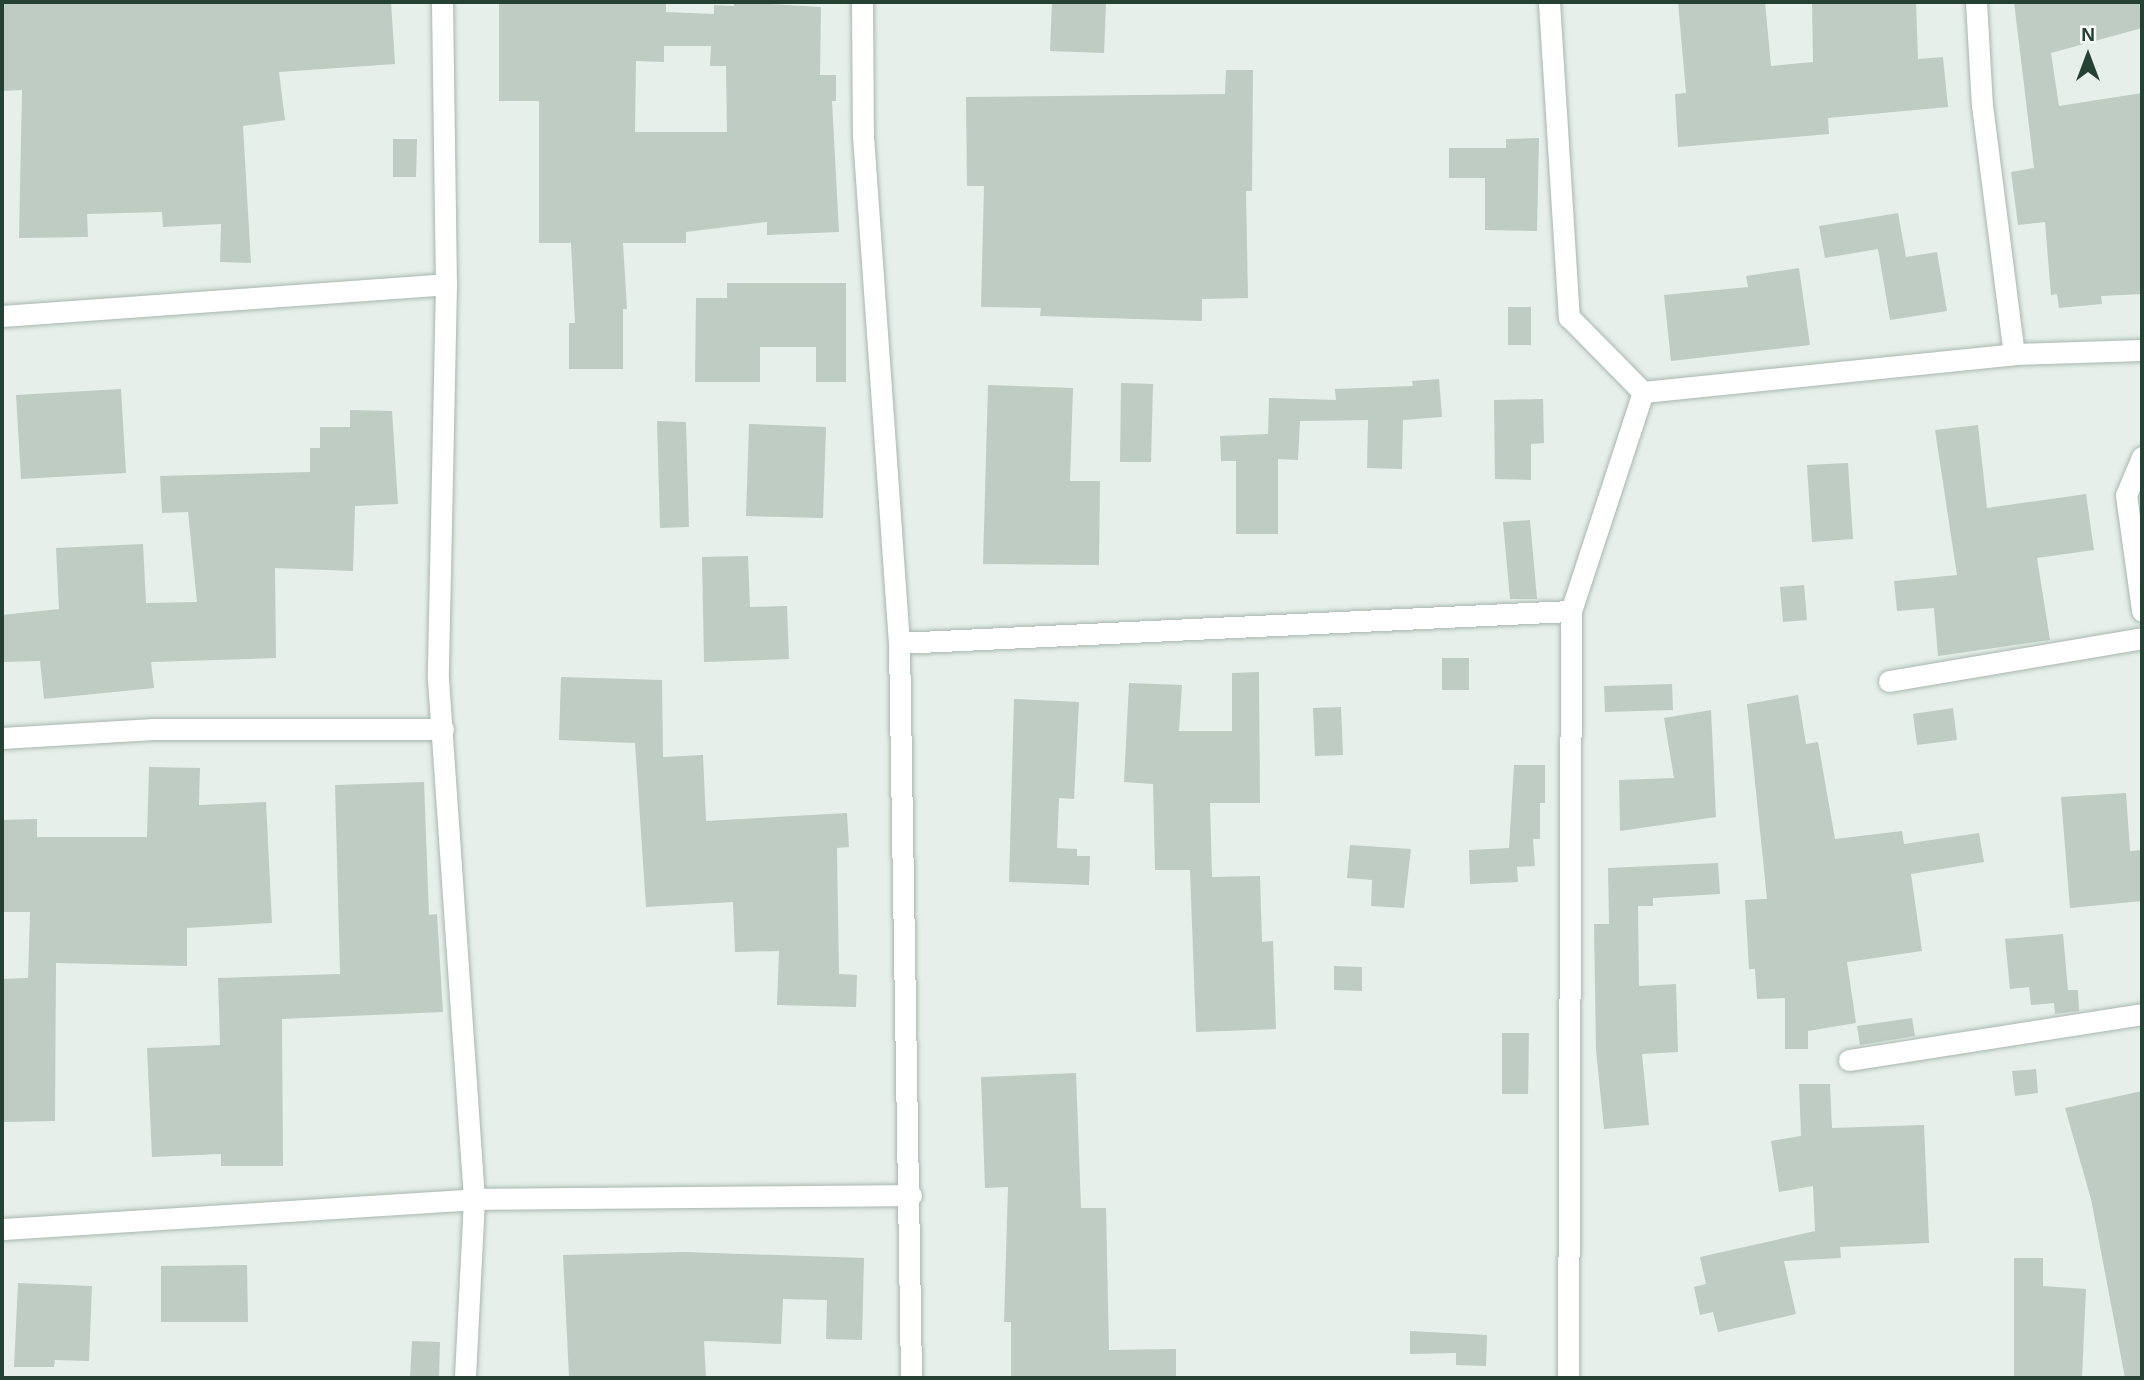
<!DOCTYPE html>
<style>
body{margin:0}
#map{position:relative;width:2144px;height:1380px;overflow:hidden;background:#e6efe9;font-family:Helvetica,sans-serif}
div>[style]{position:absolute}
.building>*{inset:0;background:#beccc4}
.roads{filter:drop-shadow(0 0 2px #a8b7af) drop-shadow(0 0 2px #a8b7af)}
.minor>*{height:21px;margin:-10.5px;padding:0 10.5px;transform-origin:10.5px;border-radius:10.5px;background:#fff}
.tertiary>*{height:21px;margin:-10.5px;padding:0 10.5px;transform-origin:10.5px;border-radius:10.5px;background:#fff}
span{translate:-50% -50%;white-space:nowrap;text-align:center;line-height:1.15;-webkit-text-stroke:5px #f7fbf8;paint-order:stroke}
.frame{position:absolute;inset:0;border:4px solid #254134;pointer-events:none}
.north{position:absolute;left:2053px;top:21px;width:70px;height:70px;-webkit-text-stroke:5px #f7fbf8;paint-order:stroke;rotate:0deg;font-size:19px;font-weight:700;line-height:28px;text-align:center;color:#254134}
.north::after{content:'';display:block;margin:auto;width:24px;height:32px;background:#254134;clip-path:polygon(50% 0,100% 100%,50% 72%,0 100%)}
</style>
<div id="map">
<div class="building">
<i style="clip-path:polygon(2px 2px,391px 2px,395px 64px,279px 72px,285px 120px,243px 126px,251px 263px,220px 262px,221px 224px,163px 227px,162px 212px,87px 214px,88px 237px,19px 238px,22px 90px,2px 91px)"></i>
<i style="clip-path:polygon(evenodd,499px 2px,666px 2px,666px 12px,714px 14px,714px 5px,734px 6px,734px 2px,821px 7px,820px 75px,836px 75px,836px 101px,832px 101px,839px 232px,767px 235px,767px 222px,686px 232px,686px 243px,623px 243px,627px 309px,623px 309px,623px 369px,569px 369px,569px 323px,575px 323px,571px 243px,539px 243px,539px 101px,499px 101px,499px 2px,664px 46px,711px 46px,710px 66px,726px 66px,727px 132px,635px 132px,636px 61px,664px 62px,664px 46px)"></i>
<i style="clip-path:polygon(1052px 2px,1106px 2px,1104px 53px,1050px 51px)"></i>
<i style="clip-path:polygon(1678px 2px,1765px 2px,1771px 66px,1813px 62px,1812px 2px,1916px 2px,1918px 59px,1943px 57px,1948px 107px,1828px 118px,1829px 134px,1678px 147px,1675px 94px,1686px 93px)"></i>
<i style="clip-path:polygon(2014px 2px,2142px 2px,2142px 28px,2051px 53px,2059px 106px,2142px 93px,2142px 294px,2101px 296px,2102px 304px,2059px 308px,2057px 294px,2051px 295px,2045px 222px,2018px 225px,2011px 172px,2034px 168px)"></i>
<i style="clip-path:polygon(1226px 70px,1253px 70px,1252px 191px,1246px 191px,1248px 298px,1202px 299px,1202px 321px,1040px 316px,1041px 308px,981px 307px,984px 186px,967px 186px,966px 97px,1225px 94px)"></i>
<i style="clip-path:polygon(1539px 138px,1537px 231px,1485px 230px,1485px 178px,1449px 178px,1449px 148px,1506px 148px,1506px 139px)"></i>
<i style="clip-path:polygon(393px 139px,417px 139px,416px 177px,393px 177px)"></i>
<i style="clip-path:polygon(1898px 213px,1906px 257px,1937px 252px,1947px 311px,1890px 320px,1878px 249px,1825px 258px,1819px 226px)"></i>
<i style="clip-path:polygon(1799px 268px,1810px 345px,1671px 361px,1664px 295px,1748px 287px,1746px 276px)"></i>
<i style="clip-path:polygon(727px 283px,846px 283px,846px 382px,816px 382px,816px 347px,760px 347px,760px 382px,695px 382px,696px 298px,727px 298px)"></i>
<i style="clip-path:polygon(1508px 307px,1531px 307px,1531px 345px,1508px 345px)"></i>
<i style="clip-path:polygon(1439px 379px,1442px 417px,1403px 420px,1402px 469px,1367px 468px,1368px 420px,1300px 421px,1298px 460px,1278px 459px,1278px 534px,1236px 534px,1236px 461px,1221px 461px,1220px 436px,1268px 434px,1269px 398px,1336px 400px,1335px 389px,1413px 386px,1412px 381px)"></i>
<i style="clip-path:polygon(1121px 383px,1153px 384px,1151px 462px,1120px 462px)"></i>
<i style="clip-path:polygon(988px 385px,1073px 388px,1070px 481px,1100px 481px,1099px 565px,983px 564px)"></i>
<i style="clip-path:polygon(121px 389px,126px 473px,21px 479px,16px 395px)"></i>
<i style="clip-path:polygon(1543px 399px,1544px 443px,1531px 444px,1531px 480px,1495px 479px,1494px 400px)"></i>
<i style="clip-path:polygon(350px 410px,392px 411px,398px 504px,355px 506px,353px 571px,275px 568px,276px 658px,151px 662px,154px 688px,44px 699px,40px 661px,2px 662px,2px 615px,59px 609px,56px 548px,143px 544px,146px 603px,197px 602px,188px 512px,162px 513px,160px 476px,310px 472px,310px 448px,320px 448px,320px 427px,350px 427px)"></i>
<i style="clip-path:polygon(657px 421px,686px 422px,689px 527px,660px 528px)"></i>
<i style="clip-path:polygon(749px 424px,826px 427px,823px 518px,746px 516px)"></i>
<i style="clip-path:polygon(1978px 425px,1987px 508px,2086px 494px,2094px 550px,2037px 558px,2050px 640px,1938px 656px,1934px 608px,1897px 611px,1894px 581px,1957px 575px,1935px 430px)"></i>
<i style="clip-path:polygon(1848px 463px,1853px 539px,1812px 542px,1807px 465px)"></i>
<i style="clip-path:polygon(1530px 520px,1537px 599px,1510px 599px,1503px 522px)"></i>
<i style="clip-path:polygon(748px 556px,750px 607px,787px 606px,789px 659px,704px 662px,702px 557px)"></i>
<i style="clip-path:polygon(1804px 585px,1807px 620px,1783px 622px,1780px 587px)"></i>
<i style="clip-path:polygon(1442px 658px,1469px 658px,1469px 690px,1442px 690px)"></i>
<i style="clip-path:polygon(1259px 672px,1260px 803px,1210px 803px,1212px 877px,1260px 876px,1262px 942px,1273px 941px,1276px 1029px,1196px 1032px,1190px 870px,1155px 870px,1153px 784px,1124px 782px,1129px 683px,1182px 685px,1179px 731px,1232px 731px,1232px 673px)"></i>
<i style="clip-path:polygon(561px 677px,662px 680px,663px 757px,703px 755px,706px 821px,847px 813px,849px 847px,837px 848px,839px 974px,857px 975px,856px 1007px,777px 1005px,779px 951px,735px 952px,733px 902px,646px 907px,635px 743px,559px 740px)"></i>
<i style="clip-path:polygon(1672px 684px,1673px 710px,1605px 712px,1604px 686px)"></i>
<i style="clip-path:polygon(1798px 695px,1806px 744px,1818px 742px,1835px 839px,1902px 831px,1904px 844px,1979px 833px,1984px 862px,1911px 874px,1922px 951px,1847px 962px,1856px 1023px,1808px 1031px,1808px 1049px,1785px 1049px,1785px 998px,1757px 999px,1755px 969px,1749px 969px,1745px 900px,1767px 899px,1747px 704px)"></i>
<i style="clip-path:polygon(1014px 699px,1079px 702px,1074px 799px,1059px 798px,1057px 848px,1077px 849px,1077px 856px,1090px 856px,1089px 885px,1009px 882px)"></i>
<i style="clip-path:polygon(1341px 707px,1343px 755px,1315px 756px,1313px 708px)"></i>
<i style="clip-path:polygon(1953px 708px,1957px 740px,1917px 745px,1913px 714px)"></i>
<i style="clip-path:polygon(1711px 710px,1716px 817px,1620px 831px,1619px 780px,1674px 778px,1664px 718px)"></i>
<i style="clip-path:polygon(1514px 765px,1545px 765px,1545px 803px,1540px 803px,1540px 839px,1533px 839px,1535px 866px,1517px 867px,1518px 882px,1470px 884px,1469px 850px,1509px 848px)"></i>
<i style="clip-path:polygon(149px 767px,200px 768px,199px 805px,266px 802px,272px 923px,187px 928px,187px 966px,56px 963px,55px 1121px,2px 1122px,2px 979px,28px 978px,30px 912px,2px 912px,2px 820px,37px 819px,37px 837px,147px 837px)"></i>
<i style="clip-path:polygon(424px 782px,429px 915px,437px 914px,443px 1012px,282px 1019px,283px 1166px,221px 1166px,221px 1154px,152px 1157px,147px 1048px,220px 1045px,218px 978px,340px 974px,335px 785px)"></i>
<i style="clip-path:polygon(2126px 793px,2130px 851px,2142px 850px,2142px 901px,2070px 908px,2061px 797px)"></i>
<i style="clip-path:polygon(1350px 845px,1411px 849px,1404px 908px,1371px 906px,1372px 880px,1347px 878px)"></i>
<i style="clip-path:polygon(1718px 863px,1720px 894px,1653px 898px,1653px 906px,1638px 906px,1639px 986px,1676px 984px,1678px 1052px,1642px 1054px,1649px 1125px,1604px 1129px,1596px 1050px,1594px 924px,1609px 924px,1608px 868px)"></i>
<i style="clip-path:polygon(2063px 934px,2068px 990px,2078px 990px,2079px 1011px,2055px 1014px,2054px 1003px,2031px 1005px,2029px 987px,2010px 989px,2005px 939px)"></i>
<i style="clip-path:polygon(1334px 966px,1362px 967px,1362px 991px,1334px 990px)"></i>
<i style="clip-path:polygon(1912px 1018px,1915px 1036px,1860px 1045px,1857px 1026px)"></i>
<i style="clip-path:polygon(1502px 1033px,1529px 1033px,1528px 1094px,1502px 1094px)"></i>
<i style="clip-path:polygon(2036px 1069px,2038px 1093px,2015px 1096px,2012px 1071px)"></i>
<i style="clip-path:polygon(1076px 1073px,1081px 1208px,1106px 1208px,1109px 1350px,1176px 1349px,1176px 1378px,1011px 1378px,1011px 1322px,1004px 1322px,1008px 1187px,985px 1188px,981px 1077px)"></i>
<i style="clip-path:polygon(1799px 1084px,1830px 1084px,1832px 1128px,1924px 1125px,1929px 1243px,1840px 1247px,1841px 1258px,1784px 1261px,1796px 1314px,1718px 1332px,1713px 1312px,1700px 1315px,1694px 1287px,1706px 1284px,1700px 1257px,1815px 1231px,1813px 1186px,1779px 1192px,1771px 1141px,1801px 1136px)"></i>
<i style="clip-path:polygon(2142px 1091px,2142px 1378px,2125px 1378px,2091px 1199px,2065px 1108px)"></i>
<i style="clip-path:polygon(685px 1252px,864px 1258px,862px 1340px,826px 1339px,827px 1300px,783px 1299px,781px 1344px,704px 1341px,706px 1378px,569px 1377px,563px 1255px)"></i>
<i style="clip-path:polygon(2014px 1258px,2043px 1258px,2043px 1286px,2086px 1289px,2082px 1378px,2014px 1378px)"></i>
<i style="clip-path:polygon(247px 1265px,248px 1322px,161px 1322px,161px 1266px)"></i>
<i style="clip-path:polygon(18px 1283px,92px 1286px,89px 1361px,55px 1360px,54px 1367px,14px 1367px)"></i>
<i style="clip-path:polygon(1410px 1331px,1487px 1335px,1486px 1366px,1456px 1365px,1456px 1353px,1410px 1354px)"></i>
<i style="clip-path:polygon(412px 1341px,440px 1342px,439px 1378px,410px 1378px)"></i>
</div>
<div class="roads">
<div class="minor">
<i style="left:442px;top:2px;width:282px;rotate:89.2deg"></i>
<i style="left:446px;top:284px;width:395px;rotate:91.2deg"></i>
<i style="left:438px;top:679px;width:521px;rotate:86.04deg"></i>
<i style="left:474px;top:1199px;width:179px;rotate:92.9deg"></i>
<i style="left:862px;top:2px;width:134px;rotate:89.6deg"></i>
<i style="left:863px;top:136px;width:508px;rotate:85.94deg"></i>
<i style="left:899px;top:643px;width:735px;rotate:89.06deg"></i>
<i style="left:1549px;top:2px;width:316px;rotate:86.4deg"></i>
<i style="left:1569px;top:317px;width:105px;rotate:45.4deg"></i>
<i style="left:1643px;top:392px;width:231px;rotate:108.2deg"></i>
<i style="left:1571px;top:611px;width:767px;rotate:90.22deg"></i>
<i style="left:1976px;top:2px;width:103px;rotate:86.7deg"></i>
<i style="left:1982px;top:105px;width:251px;rotate:82.7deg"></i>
<i style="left:2px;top:316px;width:445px;rotate:-4.1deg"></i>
<i style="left:2142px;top:457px;width:41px;rotate:112.8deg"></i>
<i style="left:2126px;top:495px;width:117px;rotate:82.1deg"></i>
<i style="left:899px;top:643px;width:673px;rotate:-2.73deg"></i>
<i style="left:1889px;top:681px;width:257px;rotate:-9.6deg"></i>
<i style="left:2px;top:738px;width:151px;rotate:-3.4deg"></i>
<i style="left:153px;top:729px;width:290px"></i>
<i style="left:1849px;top:1060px;width:297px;rotate:-8.9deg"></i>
<i style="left:2px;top:1229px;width:473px;rotate:-3.6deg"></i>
<i style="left:474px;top:1199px;width:437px;rotate:-0.5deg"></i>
</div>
<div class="tertiary">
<i style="left:1643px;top:392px;width:373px;rotate:-5.8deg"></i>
<i style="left:2014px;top:354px;width:128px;rotate:-1.8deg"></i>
</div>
</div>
<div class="frame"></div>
<div class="north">N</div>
</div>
